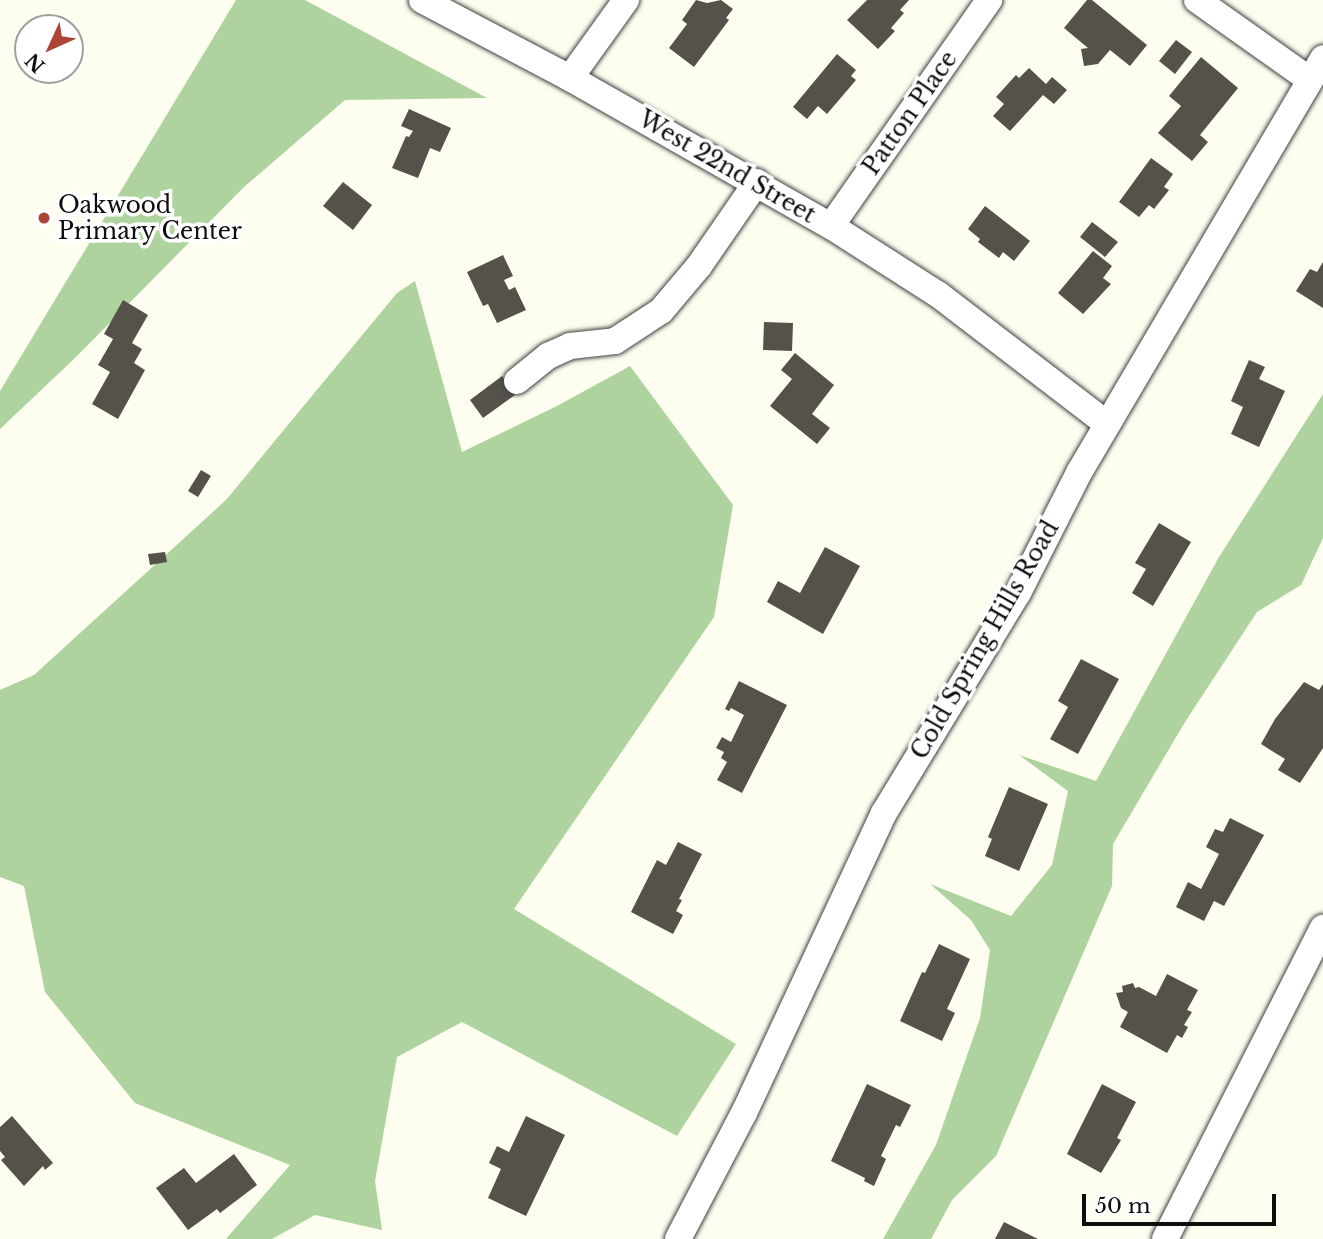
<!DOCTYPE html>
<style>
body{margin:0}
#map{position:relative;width:1323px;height:1239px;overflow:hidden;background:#fdfdf0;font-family:"Libre Baskerville",serif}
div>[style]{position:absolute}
.forest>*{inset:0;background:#aed39f}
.building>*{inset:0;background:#55514b}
.roads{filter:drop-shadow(0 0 2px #414141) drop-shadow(0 0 2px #414141)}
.minor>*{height:26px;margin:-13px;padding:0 13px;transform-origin:13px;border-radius:13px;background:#fff}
.dots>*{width:19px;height:19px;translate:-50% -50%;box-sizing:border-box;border:4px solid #fff;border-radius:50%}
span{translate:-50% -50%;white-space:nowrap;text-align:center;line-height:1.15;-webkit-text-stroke:7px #fff;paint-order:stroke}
.street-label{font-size:23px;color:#0e0e0e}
.poi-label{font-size:23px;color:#0e0e0e}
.left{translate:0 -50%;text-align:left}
.north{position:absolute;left:14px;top:14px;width:70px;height:70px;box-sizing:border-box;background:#fff;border:2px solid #9f9f9f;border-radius:50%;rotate:225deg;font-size:19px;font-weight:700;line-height:28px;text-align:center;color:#0e0e0e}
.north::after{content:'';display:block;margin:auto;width:24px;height:32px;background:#ad4436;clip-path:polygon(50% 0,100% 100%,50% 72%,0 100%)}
.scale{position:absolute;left:1082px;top:1194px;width:194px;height:32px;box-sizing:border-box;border:4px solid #0e0e0e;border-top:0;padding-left:9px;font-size:21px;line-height:24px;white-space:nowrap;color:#0e0e0e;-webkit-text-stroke:5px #fff;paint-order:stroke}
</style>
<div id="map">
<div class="forest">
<i style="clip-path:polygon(236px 0,305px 0,487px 98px,345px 100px,244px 187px,75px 358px,0 429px,0 391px)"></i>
<i style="clip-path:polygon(415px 281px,462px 452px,557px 406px,630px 366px,733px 505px,714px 617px,514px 909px,736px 1044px,677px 1136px,462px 1022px,397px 1057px,375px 1181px,382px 1230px,315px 1215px,272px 1239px,226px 1239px,290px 1165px,135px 1103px,45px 992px,24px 886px,0 877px,0 690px,34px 675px,226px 500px,397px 293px)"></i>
<i style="clip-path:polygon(1323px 394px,1323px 538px,1301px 585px,1257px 612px,1185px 722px,1113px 844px,1112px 886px,996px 1156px,952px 1200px,931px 1239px,883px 1239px,936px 1145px,980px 1018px,990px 950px,971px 920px,930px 884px,1011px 916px,1052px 865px,1068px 791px,1019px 755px,1096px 781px,1219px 557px)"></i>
</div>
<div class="building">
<i style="clip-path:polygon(696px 0,707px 3px,721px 0,733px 9px,726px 18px,729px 20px,694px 67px,669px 48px,687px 24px,682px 20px)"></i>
<i style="clip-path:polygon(867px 0,909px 0,900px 10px,904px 13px,891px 28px,895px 31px,878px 49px,847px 20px)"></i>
<i style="clip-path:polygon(1087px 0,1092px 0,1147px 45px,1130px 66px,1110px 50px,1098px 64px,1084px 66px,1081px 49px,1088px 48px,1064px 28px)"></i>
<i style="clip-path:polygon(1176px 40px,1192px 52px,1175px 74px,1159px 61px)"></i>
<i style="clip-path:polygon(837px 54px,856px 70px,851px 76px,856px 80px,827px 114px,818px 106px,807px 119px,793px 107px)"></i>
<i style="clip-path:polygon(1201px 57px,1238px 88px,1200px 135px,1208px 142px,1192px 161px,1158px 133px,1181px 106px,1169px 96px)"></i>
<i style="clip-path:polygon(1029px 68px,1046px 84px,1052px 77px,1067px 90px,1054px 104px,1043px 95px,1010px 131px,993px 116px,1004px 104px,996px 97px,1016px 75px,1019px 78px)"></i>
<i style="clip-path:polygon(409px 109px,451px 128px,440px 152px,430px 148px,418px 178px,392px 168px,406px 136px,409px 137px,413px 131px,401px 126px)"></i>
<i style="clip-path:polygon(1151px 158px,1173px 174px,1164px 187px,1169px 190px,1154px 209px,1149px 205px,1139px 217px,1119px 202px)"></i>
<i style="clip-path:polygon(343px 182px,372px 205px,353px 230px,323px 206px)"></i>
<i style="clip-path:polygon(985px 206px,1030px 241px,1014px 261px,1003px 252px,999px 258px,978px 242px,980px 239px,968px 229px)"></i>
<i style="clip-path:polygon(1092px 222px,1118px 242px,1105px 257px,1080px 237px)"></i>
<i style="clip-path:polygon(1093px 251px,1112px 266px,1103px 278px,1111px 284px,1083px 314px,1058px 293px)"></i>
<i style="clip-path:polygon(503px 255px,513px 276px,504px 280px,509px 290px,515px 287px,526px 310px,497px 323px,488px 304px,483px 306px,467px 272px)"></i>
<i style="clip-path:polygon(1323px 262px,1323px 308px,1296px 291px,1310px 269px,1317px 272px)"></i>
<i style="clip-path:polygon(123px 300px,148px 315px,132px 343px,142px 349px,134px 363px,145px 370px,118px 419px,92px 404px,110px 372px,98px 365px,113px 339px,104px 334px)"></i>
<i style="clip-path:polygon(764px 322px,793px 323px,792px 351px,763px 350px)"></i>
<i style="clip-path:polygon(795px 353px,834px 385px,812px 414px,830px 428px,817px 444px,770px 406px,792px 379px,781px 370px)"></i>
<i style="clip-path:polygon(1249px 360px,1265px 367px,1259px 379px,1285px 391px,1259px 447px,1231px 434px,1243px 407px,1231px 401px)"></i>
<i style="clip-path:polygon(502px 376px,515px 395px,483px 418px,470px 400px)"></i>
<i style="clip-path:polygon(201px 470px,211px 476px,198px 497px,188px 491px)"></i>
<i style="clip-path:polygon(1159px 523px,1191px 542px,1153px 606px,1132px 593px,1146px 569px,1135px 563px)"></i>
<i style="clip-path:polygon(825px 547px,860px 566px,823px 634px,767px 602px,778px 581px,800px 593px)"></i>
<i style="clip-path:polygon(165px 552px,167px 562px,150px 565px,148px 554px)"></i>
<i style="clip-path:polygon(1081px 659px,1119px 679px,1078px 754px,1050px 739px,1068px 707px,1058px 701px)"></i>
<i style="clip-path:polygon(739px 681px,787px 705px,742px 793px,717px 780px,727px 762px,721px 758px,724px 752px,716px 748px,722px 737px,731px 742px,744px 715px,731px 708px,729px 711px,725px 709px)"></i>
<i style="clip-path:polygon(1304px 682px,1319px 690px,1323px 684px,1323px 748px,1300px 783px,1278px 770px,1285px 759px,1261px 744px,1275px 719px)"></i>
<i style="clip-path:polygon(1009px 787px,1048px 804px,1019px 871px,985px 856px,992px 839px,988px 837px)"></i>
<i style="clip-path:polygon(1230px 818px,1264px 835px,1224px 906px,1214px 901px,1204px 921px,1176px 907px,1188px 882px,1201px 889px,1219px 854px,1206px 847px,1215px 829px,1223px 832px)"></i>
<i style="clip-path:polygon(678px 842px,702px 854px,679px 899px,682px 900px,676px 911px,683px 915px,673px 934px,631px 912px,657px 860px,666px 865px)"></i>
<i style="clip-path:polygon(939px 944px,970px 959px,947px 1009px,955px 1013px,942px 1041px,900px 1021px,922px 972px,925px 973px)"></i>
<i style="clip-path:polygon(1167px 974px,1198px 990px,1187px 1010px,1192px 1012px,1184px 1025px,1188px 1027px,1182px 1038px,1177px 1035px,1167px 1053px,1120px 1027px,1128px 1012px,1121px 1008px,1116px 993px,1123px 992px,1122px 986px,1133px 983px,1135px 988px,1139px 987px,1156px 996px)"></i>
<i style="clip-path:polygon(867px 1084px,911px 1105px,900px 1127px,896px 1125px,881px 1156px,886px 1159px,874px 1186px,864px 1181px,865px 1178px,831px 1161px)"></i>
<i style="clip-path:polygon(1102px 1084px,1136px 1102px,1117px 1138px,1121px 1140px,1101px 1173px,1067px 1154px)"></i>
<i style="clip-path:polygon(12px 1116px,53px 1163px,45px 1170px,43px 1166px,24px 1186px,1px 1160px,5px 1157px,0 1151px,0 1127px)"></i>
<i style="clip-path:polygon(526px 1116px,565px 1135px,526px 1216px,488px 1198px,501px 1169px,489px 1163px,497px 1146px,509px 1152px)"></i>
<i style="clip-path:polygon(234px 1154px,257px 1185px,220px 1213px,217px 1209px,188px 1230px,156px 1188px,184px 1168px,196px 1183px)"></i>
<i style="clip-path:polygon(1004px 1222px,1038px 1239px,995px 1239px)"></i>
</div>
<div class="roads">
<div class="minor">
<i style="left:422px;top:0;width:167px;rotate:27.8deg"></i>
<i style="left:570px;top:78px;width:300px;rotate:29.6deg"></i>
<i style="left:831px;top:226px;width:128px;rotate:32.6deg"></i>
<i style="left:939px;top:295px;width:212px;rotate:37.5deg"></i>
<i style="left:1197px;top:0;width:138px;rotate:35.3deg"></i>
<i style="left:570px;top:78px;width:96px;rotate:-54.3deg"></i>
<i style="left:831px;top:226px;width:276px;rotate:-55deg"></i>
<i style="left:517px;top:381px;width:40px;rotate:-39deg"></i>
<i style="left:548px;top:356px;width:24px;rotate:-24deg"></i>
<i style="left:570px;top:346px;width:45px;rotate:-6.3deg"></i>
<i style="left:615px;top:341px;width:55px;rotate:-33.1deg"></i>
<i style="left:661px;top:311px;width:59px;rotate:-49.8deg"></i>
<i style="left:699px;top:266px;width:102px;rotate:-55.4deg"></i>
<i style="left:678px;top:1239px;width:142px;rotate:-62.4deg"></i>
<i style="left:744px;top:1113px;width:331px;rotate:-65deg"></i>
<i style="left:884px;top:813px;width:258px;rotate:-58.7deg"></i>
<i style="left:1018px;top:593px;width:137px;rotate:-63.1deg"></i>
<i style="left:1080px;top:471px;width:479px;rotate:-59.5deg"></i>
<i style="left:1165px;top:1239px;width:349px;rotate:-63.1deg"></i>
</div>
</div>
<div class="dots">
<i style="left:44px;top:218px;background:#ad4436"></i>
</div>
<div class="street-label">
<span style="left:910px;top:113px;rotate:-55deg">Patton Place</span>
<span style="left:727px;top:167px;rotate:30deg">West 22nd Street</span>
<span style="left:985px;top:640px;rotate:-60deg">Cold Spring Hills Road</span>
</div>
<div class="poi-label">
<span class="left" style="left:58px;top:218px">Oakwood<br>Primary Center</span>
</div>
<div class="north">N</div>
<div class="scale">50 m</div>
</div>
